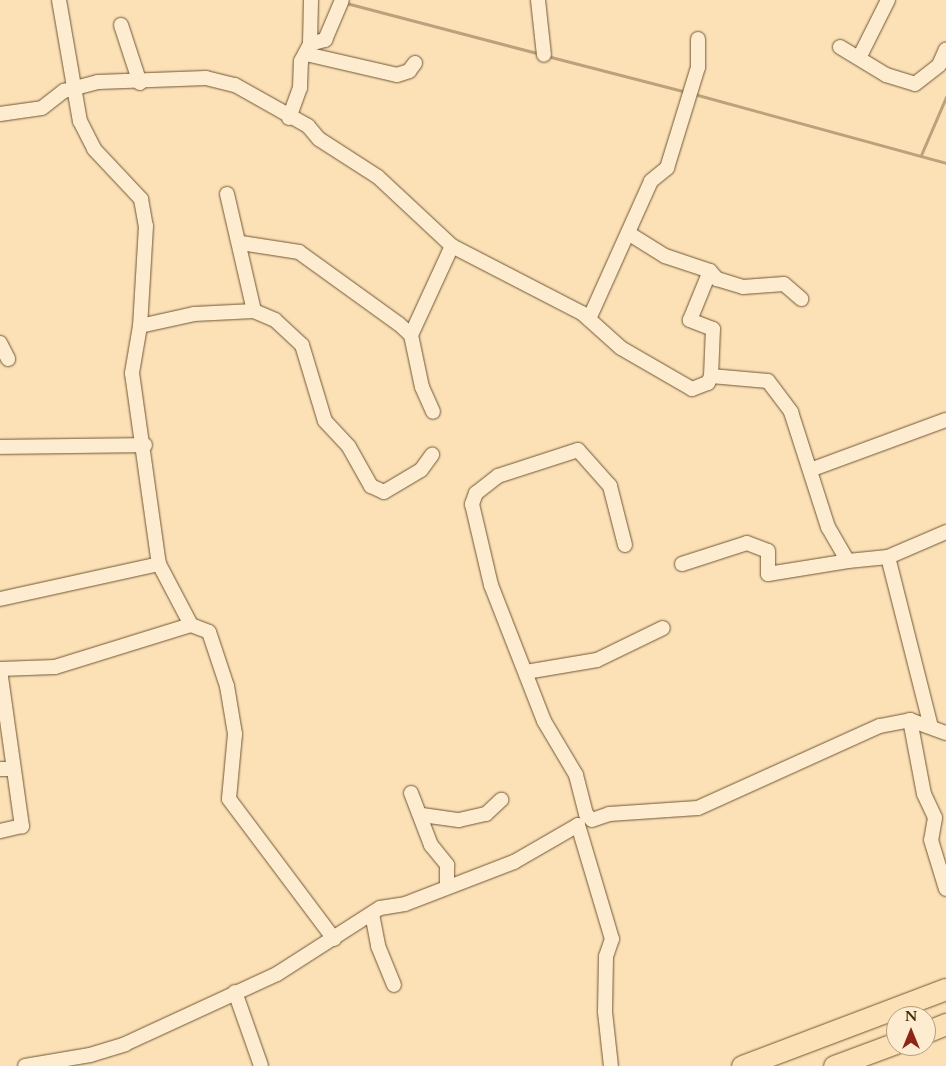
<!DOCTYPE html>
<style>
body{margin:0}
#map{position:relative;width:946px;height:1066px;overflow:hidden;background:#fce1b7;font-family:Cardo,serif}
div>[style]{position:absolute}
.stream>*{height:3px;margin:-1.5px;padding:0 1.5px;transform-origin:1.5px;border-radius:1.5px;background:#bca27c}
.roads{filter:drop-shadow(0 0 1px #705734) drop-shadow(0 0 1px #705734)}
.minor>*{height:14px;margin:-7px;padding:0 7px;transform-origin:7px;border-radius:7px;background:#fdecd0}
.highway>*{height:21px;margin:-10.5px;padding:0 10.5px;transform-origin:10.5px;border-radius:10.5px;background:#fce1b7}
span{translate:-50% -50%;white-space:nowrap;text-align:center;line-height:1.15;-webkit-text-stroke:5px #fdecd0;paint-order:stroke}
.north{position:absolute;left:886px;top:1006px;width:50px;height:50px;box-sizing:border-box;background:#fdecd0;border:1px solid #b29e80;border-radius:50%;rotate:0deg;font-size:14px;font-weight:700;line-height:20px;text-align:center;color:#412909}
.north::after{content:'';display:block;margin:auto;width:18px;height:22px;background:#8f2418;clip-path:polygon(50% 0,100% 100%,50% 72%,0 100%)}
</style>
<div id="map">
<div class="stream">
<i style="left:346px;top:3px;width:202px;rotate:14.7deg"></i>
<i style="left:547px;top:56px;width:144px;rotate:14.5deg"></i>
<i style="left:694px;top:94px;width:261px;rotate:15.3deg"></i>
<i style="left:921px;top:155px;width:63px;rotate:-66.7deg"></i>
</div>
<div class="roads">
<div class="minor">
<i style="left:59px;top:0;width:123px;rotate:80.2deg"></i>
<i style="left:80px;top:121px;width:31px;rotate:63deg"></i>
<i style="left:94px;top:149px;width:69px;rotate:46.8deg"></i>
<i style="left:141px;top:199px;width:27px;rotate:80deg"></i>
<i style="left:146px;top:226px;width:100px;rotate:93.4deg"></i>
<i style="left:140px;top:326px;width:55px;rotate:-12.5deg"></i>
<i style="left:194px;top:314px;width:60px;rotate:-2.9deg"></i>
<i style="left:254px;top:311px;width:23px;rotate:23deg"></i>
<i style="left:275px;top:320px;width:37px;rotate:43deg"></i>
<i style="left:302px;top:345px;width:79px;rotate:73.2deg"></i>
<i style="left:325px;top:421px;width:35px;rotate:47deg"></i>
<i style="left:349px;top:447px;width:45px;rotate:60.6deg"></i>
<i style="left:371px;top:486px;width:14px;rotate:25deg"></i>
<i style="left:384px;top:492px;width:43px;rotate:-30.7deg"></i>
<i style="left:421px;top:470px;width:19px;rotate:-54deg"></i>
<i style="left:538px;top:0;width:55px;rotate:83.8deg"></i>
<i style="left:121px;top:25px;width:61px;rotate:71.9deg"></i>
<i style="left:310px;top:44px;width:16px;rotate:-15deg"></i>
<i style="left:325px;top:40px;width:43px;rotate:-67deg"></i>
<i style="left:840px;top:47px;width:54px;rotate:31.3deg"></i>
<i style="left:886px;top:75px;width:30px;rotate:17deg"></i>
<i style="left:915px;top:84px;width:31px;rotate:-38deg"></i>
<i style="left:939px;top:65px;width:17px;rotate:-66deg"></i>
<i style="left:306px;top:54px;width:93px;rotate:13deg"></i>
<i style="left:397px;top:75px;width:13px;rotate:-18deg"></i>
<i style="left:409px;top:71px;width:10px;rotate:-53deg"></i>
<i style="left:859px;top:58px;width:65px;rotate:-63.4deg"></i>
<i style="left:0;top:114px;width:42px;rotate:-8.1deg"></i>
<i style="left:42px;top:108px;width:28px;rotate:-38deg"></i>
<i style="left:64px;top:91px;width:35px;rotate:-15deg"></i>
<i style="left:98px;top:82px;width:108px;rotate:-2.1deg"></i>
<i style="left:206px;top:78px;width:30px;rotate:14deg"></i>
<i style="left:235px;top:85px;width:84px;rotate:29.3deg"></i>
<i style="left:308px;top:126px;width:17px;rotate:50deg"></i>
<i style="left:319px;top:139px;width:70px;rotate:32.8deg"></i>
<i style="left:378px;top:177px;width:101px;rotate:43deg"></i>
<i style="left:452px;top:246px;width:146px;rotate:27.3deg"></i>
<i style="left:582px;top:313px;width:52px;rotate:41.9deg"></i>
<i style="left:621px;top:348px;width:82px;rotate:30deg"></i>
<i style="left:692px;top:389px;width:17px;rotate:-21deg"></i>
<i style="left:708px;top:383px;width:8px;rotate:-67deg"></i>
<i style="left:711px;top:376px;width:47px;rotate:-87.6deg"></i>
<i style="left:713px;top:329px;width:25px;rotate:-159deg"></i>
<i style="left:690px;top:320px;width:53px;rotate:-67.8deg"></i>
<i style="left:289px;top:118px;width:32px;rotate:-70deg"></i>
<i style="left:300px;top:88px;width:27px;rotate:-88deg"></i>
<i style="left:301px;top:61px;width:19px;rotate:-62deg"></i>
<i style="left:310px;top:44px;width:44px;rotate:-88.7deg"></i>
<i style="left:227px;top:194px;width:120px;rotate:77deg"></i>
<i style="left:628px;top:233px;width:44px;rotate:31.9deg"></i>
<i style="left:665px;top:256px;width:47px;rotate:18.4deg"></i>
<i style="left:710px;top:271px;width:11px;rotate:49deg"></i>
<i style="left:717px;top:279px;width:27px;rotate:17deg"></i>
<i style="left:743px;top:287px;width:41px;rotate:-4.2deg"></i>
<i style="left:784px;top:284px;width:23px;rotate:41deg"></i>
<i style="left:241px;top:243px;width:59px;rotate:8.8deg"></i>
<i style="left:299px;top:252px;width:123px;rotate:35.8deg"></i>
<i style="left:399px;top:324px;width:16px;rotate:43deg"></i>
<i style="left:411px;top:335px;width:53px;rotate:78.1deg"></i>
<i style="left:422px;top:387px;width:27px;rotate:66deg"></i>
<i style="left:589px;top:319px;width:151px;rotate:-65.8deg"></i>
<i style="left:651px;top:181px;width:21px;rotate:-39deg"></i>
<i style="left:667px;top:168px;width:106px;rotate:-72.9deg"></i>
<i style="left:698px;top:67px;width:28px;rotate:-90deg"></i>
<i style="left:140px;top:326px;width:48px;rotate:99.7deg"></i>
<i style="left:132px;top:373px;width:193px;rotate:82deg"></i>
<i style="left:159px;top:564px;width:69px;rotate:62.3deg"></i>
<i style="left:191px;top:625px;width:19px;rotate:21deg"></i>
<i style="left:209px;top:632px;width:57px;rotate:71.6deg"></i>
<i style="left:227px;top:686px;width:49px;rotate:80.5deg"></i>
<i style="left:235px;top:734px;width:65px;rotate:95.3deg"></i>
<i style="left:229px;top:799px;width:175px;rotate:53.1deg"></i>
<i style="left:411px;top:335px;width:98px;rotate:-65.3deg"></i>
<i style="left:0;top:343px;width:18px;rotate:63deg"></i>
<i style="left:711px;top:376px;width:57px;rotate:5deg"></i>
<i style="left:768px;top:381px;width:39px;rotate:53deg"></i>
<i style="left:791px;top:412px;width:121px;rotate:72.2deg"></i>
<i style="left:828px;top:527px;width:39px;rotate:60deg"></i>
<i style="left:848px;top:561px;width:40px;rotate:-5.7deg"></i>
<i style="left:888px;top:557px;width:175px;rotate:75.8deg"></i>
<i style="left:0;top:447px;width:145px;rotate:-0.8deg"></i>
<i style="left:810px;top:470px;width:145px;rotate:-20.2deg"></i>
<i style="left:625px;top:545px;width:61px;rotate:-104.3deg"></i>
<i style="left:610px;top:486px;width:48px;rotate:-131.6deg"></i>
<i style="left:578px;top:450px;width:84px;rotate:162deg"></i>
<i style="left:498px;top:476px;width:28px;rotate:142deg"></i>
<i style="left:476px;top:493px;width:12px;rotate:110deg"></i>
<i style="left:472px;top:504px;width:83px;rotate:76.8deg"></i>
<i style="left:491px;top:585px;width:146px;rotate:68.7deg"></i>
<i style="left:544px;top:721px;width:63px;rotate:59.3deg"></i>
<i style="left:576px;top:775px;width:40px;rotate:75.6deg"></i>
<i style="left:586px;top:814px;width:8px;rotate:45deg"></i>
<i style="left:592px;top:820px;width:18px;rotate:-19deg"></i>
<i style="left:609px;top:814px;width:89px;rotate:-3.9deg"></i>
<i style="left:698px;top:808px;width:200px;rotate:-24.3deg"></i>
<i style="left:880px;top:726px;width:31px;rotate:-11deg"></i>
<i style="left:910px;top:720px;width:38px;rotate:20deg"></i>
<i style="left:888px;top:557px;width:63px;rotate:-23.3deg"></i>
<i style="left:682px;top:564px;width:68px;rotate:-17.9deg"></i>
<i style="left:747px;top:543px;width:22px;rotate:21deg"></i>
<i style="left:768px;top:551px;width:23px;rotate:90deg"></i>
<i style="left:768px;top:574px;width:81px;rotate:-9.2deg"></i>
<i style="left:0;top:599px;width:163px;rotate:-12.4deg"></i>
<i style="left:0;top:669px;width:55px;rotate:-2.1deg"></i>
<i style="left:55px;top:667px;width:142px;rotate:-17.2deg"></i>
<i style="left:0;top:670px;width:158px;rotate:82deg"></i>
<i style="left:22px;top:826px;width:23px;rotate:167deg"></i>
<i style="left:526px;top:672px;width:72px;rotate:-9.6deg"></i>
<i style="left:597px;top:660px;width:73px;rotate:-25.9deg"></i>
<i style="left:910px;top:720px;width:75px;rotate:79.3deg"></i>
<i style="left:924px;top:794px;width:26px;rotate:65deg"></i>
<i style="left:935px;top:818px;width:22px;rotate:100deg"></i>
<i style="left:931px;top:840px;width:51px;rotate:73deg"></i>
<i style="left:0;top:769px;width:13px"></i>
<i style="left:411px;top:793px;width:56px;rotate:69deg"></i>
<i style="left:431px;top:845px;width:26px;rotate:51deg"></i>
<i style="left:447px;top:865px;width:21px;rotate:90deg"></i>
<i style="left:422px;top:815px;width:37px;rotate:8deg"></i>
<i style="left:459px;top:820px;width:28px;rotate:-13deg"></i>
<i style="left:486px;top:814px;width:21px;rotate:-43deg"></i>
<i style="left:372px;top:914px;width:33px;rotate:79deg"></i>
<i style="left:378px;top:946px;width:42px;rotate:67.7deg"></i>
<i style="left:235px;top:992px;width:78px;rotate:70.6deg"></i>
<i style="left:25px;top:1066px;width:66px;rotate:-9.6deg"></i>
<i style="left:90px;top:1055px;width:37px;rotate:-17deg"></i>
<i style="left:125px;top:1044px;width:167px;rotate:-24.7deg"></i>
<i style="left:277px;top:974px;width:122px;rotate:-32.7deg"></i>
<i style="left:380px;top:908px;width:25px;rotate:-9deg"></i>
<i style="left:405px;top:904px;width:117px;rotate:-21.1deg"></i>
<i style="left:514px;top:862px;width:74px;rotate:-30deg"></i>
<i style="left:578px;top:825px;width:119px;rotate:73.4deg"></i>
<i style="left:612px;top:939px;width:18px;rotate:109deg"></i>
<i style="left:606px;top:956px;width:56px;rotate:91deg"></i>
<i style="left:605px;top:1012px;width:54px;rotate:83.7deg"></i>
</div>
<div class="highway">
<i style="left:926px;top:1032px;width:22px;rotate:-22deg"></i>
<i style="left:742px;top:1066px;width:218px;rotate:-20.7deg"></i>
<i style="left:834px;top:1066px;width:66px;rotate:-20.4deg"></i>
</div>
</div>
<div class="north">N</div>
</div>
